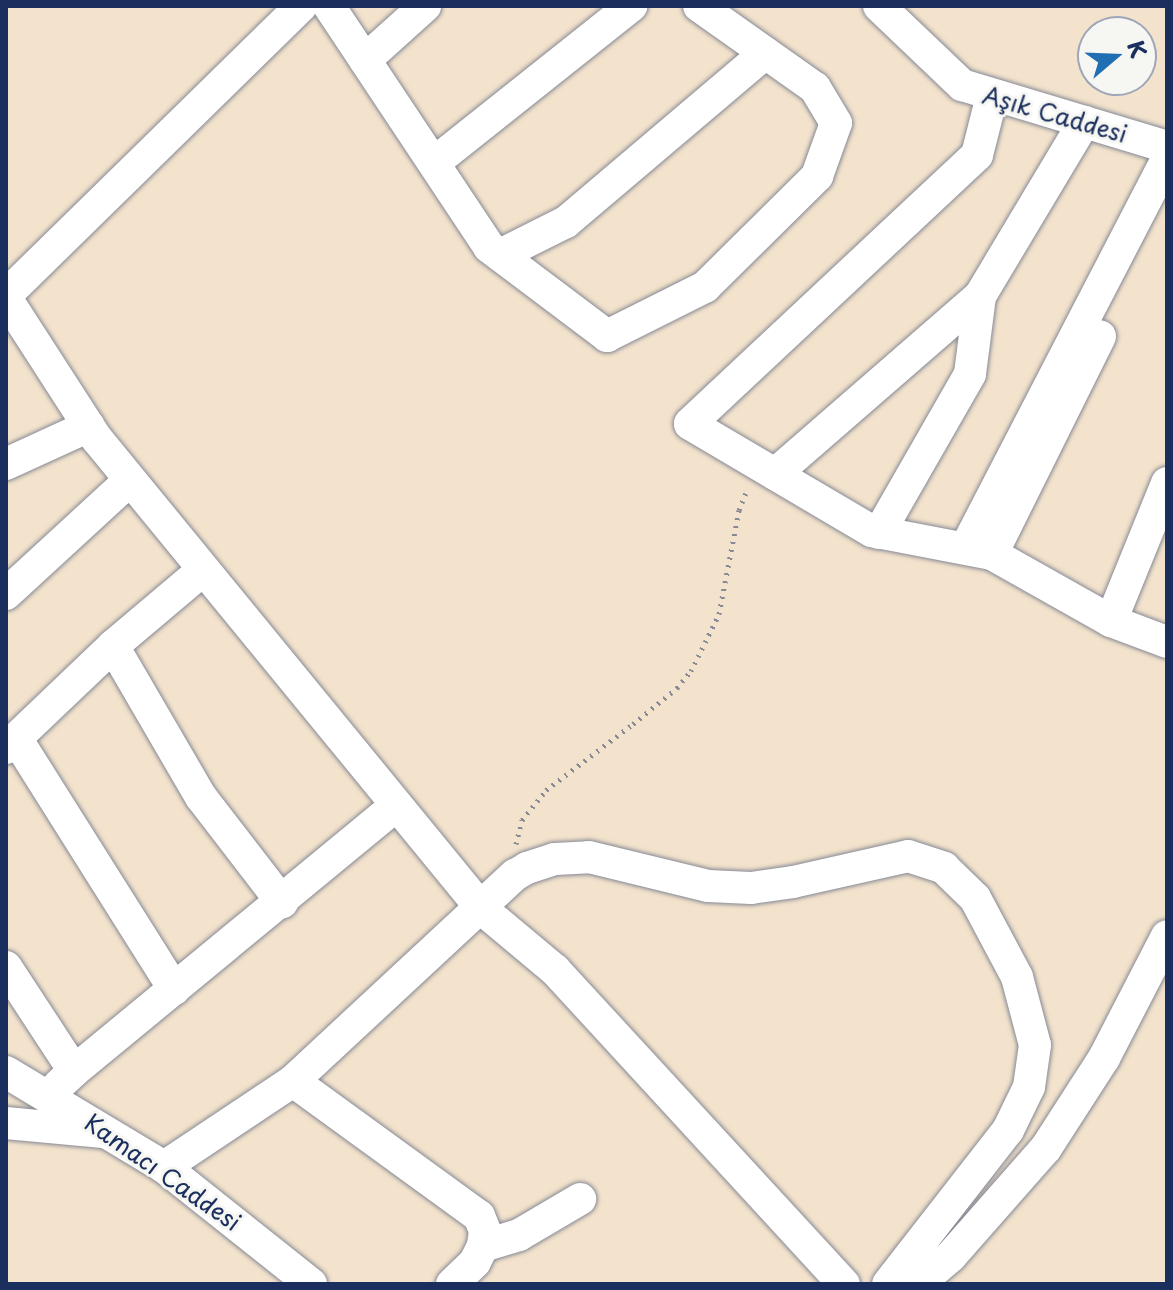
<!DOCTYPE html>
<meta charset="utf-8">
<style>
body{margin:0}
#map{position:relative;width:1173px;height:1290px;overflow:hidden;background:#f3e3cc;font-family:"Playpen Sans",sans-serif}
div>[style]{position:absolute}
.path>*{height:5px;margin-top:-2.5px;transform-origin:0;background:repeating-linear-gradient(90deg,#878995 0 2px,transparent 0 8px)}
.roads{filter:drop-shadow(0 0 2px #878995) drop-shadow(0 0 2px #878995)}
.minor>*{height:32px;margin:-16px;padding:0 16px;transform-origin:16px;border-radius:16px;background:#fff}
span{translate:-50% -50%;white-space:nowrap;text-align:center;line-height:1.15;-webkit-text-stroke:6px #f6f6f2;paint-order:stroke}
.street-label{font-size:24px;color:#1b2f5e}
.frame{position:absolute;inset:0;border:8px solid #1b2f5e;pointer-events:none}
.north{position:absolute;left:1077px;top:16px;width:80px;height:80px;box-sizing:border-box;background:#f6f6f2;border:2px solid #9ea6b7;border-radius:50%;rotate:71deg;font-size:22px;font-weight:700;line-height:32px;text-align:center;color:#1b2f5e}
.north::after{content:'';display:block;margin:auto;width:28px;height:36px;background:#1f6fb2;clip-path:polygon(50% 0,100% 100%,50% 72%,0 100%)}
</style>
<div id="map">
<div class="path">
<i style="left:516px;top:844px;width:25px;rotate:-76deg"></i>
<i style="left:522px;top:820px;width:38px;rotate:-51deg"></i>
<i style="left:546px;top:790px;width:109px;rotate:-37.2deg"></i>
<i style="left:633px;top:724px;width:57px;rotate:-39.3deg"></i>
<i style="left:677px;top:688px;width:22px;rotate:-51deg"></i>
<i style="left:691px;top:671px;width:64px;rotate:-63.8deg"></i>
<i style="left:719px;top:614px;width:106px;rotate:-79.1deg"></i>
<i style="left:739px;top:510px;width:22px;rotate:-68deg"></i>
</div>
<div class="roads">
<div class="minor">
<i style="left:329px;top:6px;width:289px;rotate:56.4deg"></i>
<i style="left:489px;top:247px;width:148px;rotate:37deg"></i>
<i style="left:607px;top:336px;width:110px;rotate:-26.6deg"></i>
<i style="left:705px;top:287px;width:158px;rotate:-44.7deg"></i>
<i style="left:817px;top:176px;width:56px;rotate:-70.3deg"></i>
<i style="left:836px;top:123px;width:41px;rotate:-121deg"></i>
<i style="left:815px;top:88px;width:142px;rotate:-144.7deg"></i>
<i style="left:879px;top:6px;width:115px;rotate:43.6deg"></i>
<i style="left:962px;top:85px;width:214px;rotate:16.8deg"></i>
<i style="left:365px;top:60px;width:81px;rotate:-42deg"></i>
<i style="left:992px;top:96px;width:61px;rotate:104.3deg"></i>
<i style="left:977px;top:155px;width:393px;rotate:136.9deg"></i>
<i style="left:690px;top:424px;width:211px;rotate:30.5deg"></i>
<i style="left:872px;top:531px;width:122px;rotate:10.9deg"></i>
<i style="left:992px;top:554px;width:137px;rotate:29.4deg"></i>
<i style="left:1111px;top:621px;width:60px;rotate:20.6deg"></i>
<i style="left:435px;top:162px;width:251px;rotate:-38.5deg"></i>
<i style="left:500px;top:255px;width:74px;rotate:-26.6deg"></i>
<i style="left:566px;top:222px;width:261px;rotate:-40.3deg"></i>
<i style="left:6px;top:295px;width:413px;rotate:-44.4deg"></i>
<i style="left:6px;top:298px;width:168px;rotate:57.2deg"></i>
<i style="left:97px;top:439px;width:608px;rotate:50.68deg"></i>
<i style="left:482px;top:909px;width:95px;rotate:39.9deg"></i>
<i style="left:555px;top:970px;width:427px;rotate:47.4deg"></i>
<i style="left:6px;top:464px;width:91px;rotate:-24.6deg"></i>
<i style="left:775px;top:474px;width:271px;rotate:-41deg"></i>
<i style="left:980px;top:296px;width:203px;rotate:-59.1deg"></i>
<i style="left:879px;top:533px;width:183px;rotate:-60.2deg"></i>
<i style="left:970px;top:374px;width:79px;rotate:-82.7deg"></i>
<i style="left:966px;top:547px;width:436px;rotate:-62.6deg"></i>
<i style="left:992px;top:554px;width:243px;rotate:-63.6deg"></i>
<i style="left:6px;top:594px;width:168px;rotate:-42.6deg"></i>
<i style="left:1111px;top:621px;width:149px;rotate:-67.9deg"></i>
<i style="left:113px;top:646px;width:175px;rotate:59.8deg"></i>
<i style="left:201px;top:797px;width:133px;rotate:52.4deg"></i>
<i style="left:16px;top:738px;width:297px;rotate:57.8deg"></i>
<i style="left:6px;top:748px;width:148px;rotate:-43.6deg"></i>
<i style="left:113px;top:646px;width:118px;rotate:-40.2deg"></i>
<i style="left:6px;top:967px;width:124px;rotate:56.8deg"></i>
<i style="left:74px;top:1071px;width:21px;rotate:137deg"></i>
<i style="left:74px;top:1071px;width:418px;rotate:-39.5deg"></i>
<i style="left:6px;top:1072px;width:184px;rotate:31deg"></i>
<i style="left:164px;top:1167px;width:188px;rotate:38.5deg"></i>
<i style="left:293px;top:1081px;width:230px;rotate:36deg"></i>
<i style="left:479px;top:1216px;width:16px;rotate:68deg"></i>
<i style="left:485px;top:1231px;width:15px;rotate:98deg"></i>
<i style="left:483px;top:1246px;width:18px;rotate:117deg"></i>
<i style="left:475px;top:1262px;width:32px;rotate:136deg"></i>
<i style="left:6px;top:1123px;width:95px;rotate:5.4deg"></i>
<i style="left:164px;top:1167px;width:155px;rotate:-33.7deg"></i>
<i style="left:293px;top:1081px;width:303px;rotate:-42.9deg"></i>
<i style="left:515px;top:875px;width:14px;rotate:-30deg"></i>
<i style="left:527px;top:868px;width:29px;rotate:-18deg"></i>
<i style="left:555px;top:859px;width:34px;rotate:-3deg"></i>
<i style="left:589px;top:857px;width:122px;rotate:13.7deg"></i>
<i style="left:708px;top:886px;width:43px;rotate:2.7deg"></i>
<i style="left:751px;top:888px;width:42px;rotate:-8.1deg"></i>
<i style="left:793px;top:882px;width:118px;rotate:-12.7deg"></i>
<i style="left:908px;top:856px;width:38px;rotate:18deg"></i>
<i style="left:944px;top:868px;width:43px;rotate:44.1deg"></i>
<i style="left:975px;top:898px;width:89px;rotate:62deg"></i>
<i style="left:1017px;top:977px;width:70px;rotate:75.2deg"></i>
<i style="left:1035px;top:1045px;width:42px;rotate:98.1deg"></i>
<i style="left:1029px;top:1087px;width:48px;rotate:116deg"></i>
<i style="left:1008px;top:1130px;width:195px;rotate:127.9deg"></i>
<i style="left:483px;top:1246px;width:38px;rotate:-17deg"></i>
<i style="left:519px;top:1235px;width:71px;rotate:-30.5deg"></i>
<i style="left:918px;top:1284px;width:43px;rotate:-40.3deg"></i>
<i style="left:951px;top:1256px;width:144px;rotate:-48.7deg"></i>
<i style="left:1046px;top:1148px;width:107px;rotate:-57.2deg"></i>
<i style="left:1104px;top:1058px;width:137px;rotate:-62.7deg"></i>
</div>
</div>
<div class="street-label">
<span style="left:1055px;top:114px;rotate:16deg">Aşık Caddesi</span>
<span style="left:163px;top:1172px;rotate:35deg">Kamacı Caddesi</span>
</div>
<div class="frame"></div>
<div class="north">K</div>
</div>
